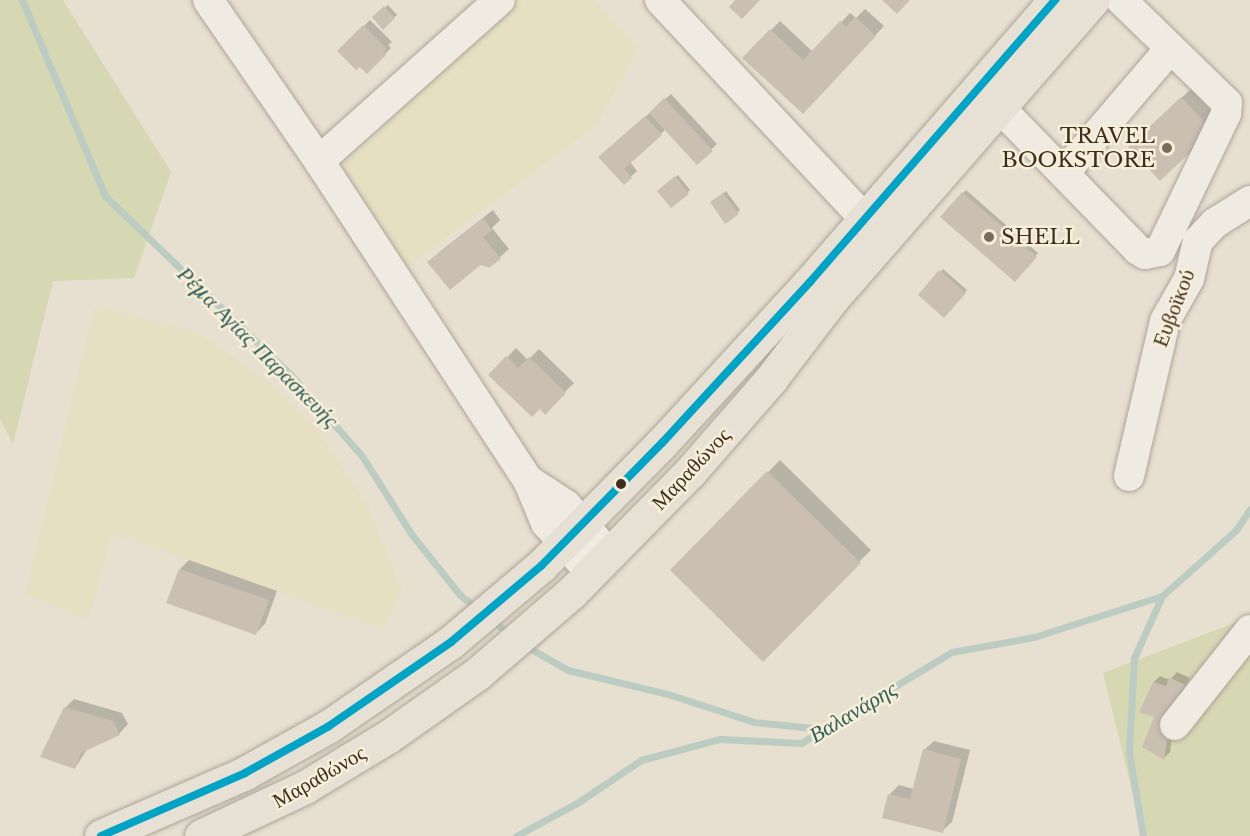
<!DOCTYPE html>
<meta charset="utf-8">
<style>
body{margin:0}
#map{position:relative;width:1250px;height:836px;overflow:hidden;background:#e7e0d1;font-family:"Libre Baskerville",serif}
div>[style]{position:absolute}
.farmland>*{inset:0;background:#e6dfc2}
.green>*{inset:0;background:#d6d7b3}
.shadow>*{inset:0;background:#0003}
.stream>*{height:7px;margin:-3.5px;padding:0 3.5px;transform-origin:3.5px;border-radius:3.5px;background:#bcccc2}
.building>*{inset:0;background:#cbbfb2}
.roads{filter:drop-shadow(0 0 2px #ada599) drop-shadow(0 0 2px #ada599)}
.minor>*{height:30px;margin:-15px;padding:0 15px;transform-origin:15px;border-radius:15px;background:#efebe3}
.major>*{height:33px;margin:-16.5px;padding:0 16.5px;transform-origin:16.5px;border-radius:16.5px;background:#e6e1d4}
.bus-1>*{height:8px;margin:-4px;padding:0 4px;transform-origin:4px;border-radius:4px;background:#03a3c5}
.dots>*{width:16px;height:16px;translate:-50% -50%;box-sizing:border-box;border:3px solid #f7eed8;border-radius:50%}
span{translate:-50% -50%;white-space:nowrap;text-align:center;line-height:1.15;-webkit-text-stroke:5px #f7eed8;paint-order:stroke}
.poi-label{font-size:21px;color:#3d2e20}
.right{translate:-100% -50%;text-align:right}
.left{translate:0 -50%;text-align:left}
.street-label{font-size:21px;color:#3d2e20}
.water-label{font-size:22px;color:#2f5d5a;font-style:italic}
</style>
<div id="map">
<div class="farmland">
<i style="clip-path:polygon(518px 0,594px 0,638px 47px,598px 124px,407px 267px,343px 165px)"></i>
<i style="clip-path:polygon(94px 306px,200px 334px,268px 382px,318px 430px,368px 505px,402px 590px,384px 629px,112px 533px,89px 619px,25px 595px)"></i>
</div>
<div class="green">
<i style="clip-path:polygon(0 0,63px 0,171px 172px,134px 278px,53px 281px,13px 444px,0 419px)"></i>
<i style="clip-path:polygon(1250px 617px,1250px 836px,1143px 836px,1103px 673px)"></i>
</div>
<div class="shadow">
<i style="clip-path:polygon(388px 5px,397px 15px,383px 27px,374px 17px)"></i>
<i style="clip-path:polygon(865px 9px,884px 26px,812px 103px,771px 30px,780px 21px,813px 52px,850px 13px,856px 18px)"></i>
<i style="clip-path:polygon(370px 20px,392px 42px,388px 45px,391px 48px,367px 72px,339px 51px)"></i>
<i style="clip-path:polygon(1191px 89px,1221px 121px,1139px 138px)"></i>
<i style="clip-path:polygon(671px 94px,717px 144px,697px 163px,666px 129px,630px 162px,637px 171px,624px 183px,606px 152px)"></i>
<i style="clip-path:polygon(678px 175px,690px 190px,671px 206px,662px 188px)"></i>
<i style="clip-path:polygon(966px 190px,1038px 253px,1015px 280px,942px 217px)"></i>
<i style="clip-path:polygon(726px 191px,740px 210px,738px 212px,714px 200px)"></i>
<i style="clip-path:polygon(493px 210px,500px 220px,492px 228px,509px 249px,489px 267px,438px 253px)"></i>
<i style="clip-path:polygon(943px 269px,967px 290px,944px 316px,920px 295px)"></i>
<i style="clip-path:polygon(516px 348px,528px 360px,539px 349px,574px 383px,545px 412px,490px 375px)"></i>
<i style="clip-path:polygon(780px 460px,871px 550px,763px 659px,672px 570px)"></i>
<i style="clip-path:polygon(189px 560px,277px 591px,265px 624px,256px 633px,180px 569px)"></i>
<i style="clip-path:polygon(1177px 672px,1190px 678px,1164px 722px,1173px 730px,1170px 752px,1164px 758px,1154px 682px,1160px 676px,1170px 680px)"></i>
<i style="clip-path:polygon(74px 699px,122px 713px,128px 724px,119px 734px,88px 748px,75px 768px,65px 708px)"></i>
<i style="clip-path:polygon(934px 741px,970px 750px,952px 822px,942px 831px,890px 794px,899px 785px,914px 789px,924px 750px)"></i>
</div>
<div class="stream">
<i style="left:22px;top:0;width:213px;rotate:67deg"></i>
<i style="left:105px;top:196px;width:258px;rotate:43.9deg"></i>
<i style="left:291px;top:375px;width:108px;rotate:48.8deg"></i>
<i style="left:362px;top:456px;width:93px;rotate:57.7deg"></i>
<i style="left:412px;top:535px;width:77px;rotate:51.3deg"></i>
<i style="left:460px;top:595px;width:23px;rotate:38deg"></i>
<i style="left:491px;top:619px;width:26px;rotate:39deg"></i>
<i style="left:524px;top:645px;width:51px;rotate:29.6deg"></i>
<i style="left:568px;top:670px;width:106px;rotate:13.6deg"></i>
<i style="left:671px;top:695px;width:87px;rotate:18deg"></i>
<i style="left:754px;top:722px;width:69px;rotate:5.8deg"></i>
<i style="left:516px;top:836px;width:69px;rotate:-28.4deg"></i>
<i style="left:577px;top:803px;width:77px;rotate:-33.9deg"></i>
<i style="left:641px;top:760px;width:82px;rotate:-14.9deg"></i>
<i style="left:720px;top:739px;width:81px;rotate:2.8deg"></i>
<i style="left:801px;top:743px;width:176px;rotate:-31.1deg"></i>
<i style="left:952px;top:652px;width:83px;rotate:-10.4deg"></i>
<i style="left:1034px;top:637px;width:134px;rotate:-17.8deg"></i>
<i style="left:1143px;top:836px;width:85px;rotate:-99.5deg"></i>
<i style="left:1129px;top:752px;width:94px;rotate:-87deg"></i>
<i style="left:1134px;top:658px;width:68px;rotate:-65.7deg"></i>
<i style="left:1162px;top:596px;width:99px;rotate:-41.7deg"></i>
<i style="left:1236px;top:530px;width:25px;rotate:-56deg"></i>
</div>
<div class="building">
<i style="clip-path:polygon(735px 0,760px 0,742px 19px,729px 7px)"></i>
<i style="clip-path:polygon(882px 0,910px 0,897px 14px)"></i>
<i style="clip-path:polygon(384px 6px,395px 18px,383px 30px,372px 17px)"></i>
<i style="clip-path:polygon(855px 17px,876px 36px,803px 114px,742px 58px,770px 29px,803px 60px,840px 21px,846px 27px)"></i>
<i style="clip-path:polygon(363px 25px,387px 49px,383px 52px,386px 55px,367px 74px,360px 67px,356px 70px,337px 51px)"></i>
<i style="clip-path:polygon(1181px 97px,1213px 131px,1160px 181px,1128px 147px)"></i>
<i style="clip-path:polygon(664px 98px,713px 151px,697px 165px,649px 113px)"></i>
<i style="clip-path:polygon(645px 116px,662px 135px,624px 169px,632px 178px,624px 185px,598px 157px)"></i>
<i style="clip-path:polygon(675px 176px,689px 194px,671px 208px,657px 191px)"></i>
<i style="clip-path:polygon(962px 192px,1037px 257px,1015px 282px,940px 217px)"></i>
<i style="clip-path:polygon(723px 193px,739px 214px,725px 224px,710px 202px)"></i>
<i style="clip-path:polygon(483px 218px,492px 230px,483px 237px,501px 259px,489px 268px,482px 264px,450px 290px,427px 262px)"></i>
<i style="clip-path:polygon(939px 270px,966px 293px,944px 318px,918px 295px)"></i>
<i style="clip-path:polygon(506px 356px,518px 368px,529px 357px,566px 393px,545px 415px,540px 409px,532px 417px,488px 375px)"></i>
<i style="clip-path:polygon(767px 471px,861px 563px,763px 662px,670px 570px)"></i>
<i style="clip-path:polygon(179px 569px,269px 600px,256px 635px,166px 603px)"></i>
<i style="clip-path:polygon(1169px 677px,1185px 685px,1159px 729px,1168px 736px,1164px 760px,1142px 747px,1154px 717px,1139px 712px,1153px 682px,1166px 686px)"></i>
<i style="clip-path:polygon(64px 707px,113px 721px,120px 735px,81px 753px,75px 769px,40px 757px)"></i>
<i style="clip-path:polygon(923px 749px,961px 759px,943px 833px,882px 818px,888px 794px,910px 799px)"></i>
</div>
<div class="roads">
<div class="minor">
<i style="left:208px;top:0;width:196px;rotate:55.4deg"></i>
<i style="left:319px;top:161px;width:381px;rotate:56.8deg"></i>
<i style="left:528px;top:480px;width:47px;rotate:67.3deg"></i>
<i style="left:546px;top:523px;width:67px;rotate:48deg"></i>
<i style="left:660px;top:0;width:300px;rotate:46.9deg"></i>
<i style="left:999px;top:107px;width:199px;rotate:45.8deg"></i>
<i style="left:1138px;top:250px;width:8px;rotate:30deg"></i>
<i style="left:1145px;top:254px;width:15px;rotate:-11deg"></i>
<i style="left:1160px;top:251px;width:152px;rotate:-64.3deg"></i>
<i style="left:1226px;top:114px;width:11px;rotate:-85deg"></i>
<i style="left:1227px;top:103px;width:148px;rotate:-135.8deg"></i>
<i style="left:319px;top:161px;width:242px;rotate:-41.7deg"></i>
<i style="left:1064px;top:173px;width:163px;rotate:-49.5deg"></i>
<i style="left:1129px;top:476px;width:159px;rotate:-76.9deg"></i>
<i style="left:1165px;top:321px;width:48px;rotate:-60.3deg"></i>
<i style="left:1189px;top:279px;width:39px;rotate:-77deg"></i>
<i style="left:1198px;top:241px;width:25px;rotate:-47deg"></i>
<i style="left:1215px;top:223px;width:41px;rotate:-32.2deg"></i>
<i style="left:528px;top:480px;width:45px;rotate:33.3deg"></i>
<i style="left:566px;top:505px;width:65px;rotate:48.7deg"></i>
<i style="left:1175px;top:725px;width:121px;rotate:-51.7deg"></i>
</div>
<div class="major">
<i style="left:101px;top:836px;width:157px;rotate:-23.6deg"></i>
<i style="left:245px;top:773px;width:96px;rotate:-29.2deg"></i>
<i style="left:329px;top:726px;width:148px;rotate:-34.5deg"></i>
<i style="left:451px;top:642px;width:118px;rotate:-40.2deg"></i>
<i style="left:541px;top:566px;width:173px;rotate:-45.5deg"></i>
<i style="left:662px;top:443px;width:219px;rotate:-47.4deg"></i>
<i style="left:810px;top:282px;width:374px;rotate:-49deg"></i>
<i style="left:201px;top:836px;width:115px;rotate:-25.2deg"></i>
<i style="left:305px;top:787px;width:98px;rotate:-31.3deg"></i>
<i style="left:389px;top:736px;width:108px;rotate:-35.2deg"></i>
<i style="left:477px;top:674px;width:124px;rotate:-40.8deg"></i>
<i style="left:571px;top:593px;width:170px;rotate:-45.5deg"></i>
<i style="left:690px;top:472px;width:123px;rotate:-48.9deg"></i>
<i style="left:771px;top:379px;width:101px;rotate:-52.7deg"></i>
<i style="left:832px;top:299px;width:397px;rotate:-48.9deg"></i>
</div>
</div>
<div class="bus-1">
<i style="left:101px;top:836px;width:157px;rotate:-23.6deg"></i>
<i style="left:245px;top:773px;width:96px;rotate:-29.2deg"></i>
<i style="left:329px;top:726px;width:148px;rotate:-34.5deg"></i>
<i style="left:451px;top:642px;width:118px;rotate:-40.2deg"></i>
<i style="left:541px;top:566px;width:173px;rotate:-45.5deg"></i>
<i style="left:662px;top:443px;width:219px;rotate:-47.4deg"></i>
<i style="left:810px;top:282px;width:374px;rotate:-49deg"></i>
</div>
<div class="dots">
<i style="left:1167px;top:148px;background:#786c5e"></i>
<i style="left:989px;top:237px;background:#786c5e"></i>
<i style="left:621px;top:484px;background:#3d2e20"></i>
</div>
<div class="poi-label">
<span class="right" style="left:1155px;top:148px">TRAVEL<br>BOOKSTORE</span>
<span class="left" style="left:1001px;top:237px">SHELL</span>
</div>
<div class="street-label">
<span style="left:1174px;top:308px;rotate:-69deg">Ευβοϊκού</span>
<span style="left:691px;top:469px;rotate:-47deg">Μαραθώνος</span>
<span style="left:319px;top:777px;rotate:-30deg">Μαραθώνος</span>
</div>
<div class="water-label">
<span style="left:258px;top:347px;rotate:45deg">Ρέμα Αγίας Παρασκευής</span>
<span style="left:853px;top:712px;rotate:-31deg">Βαλανάρης</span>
</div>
</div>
